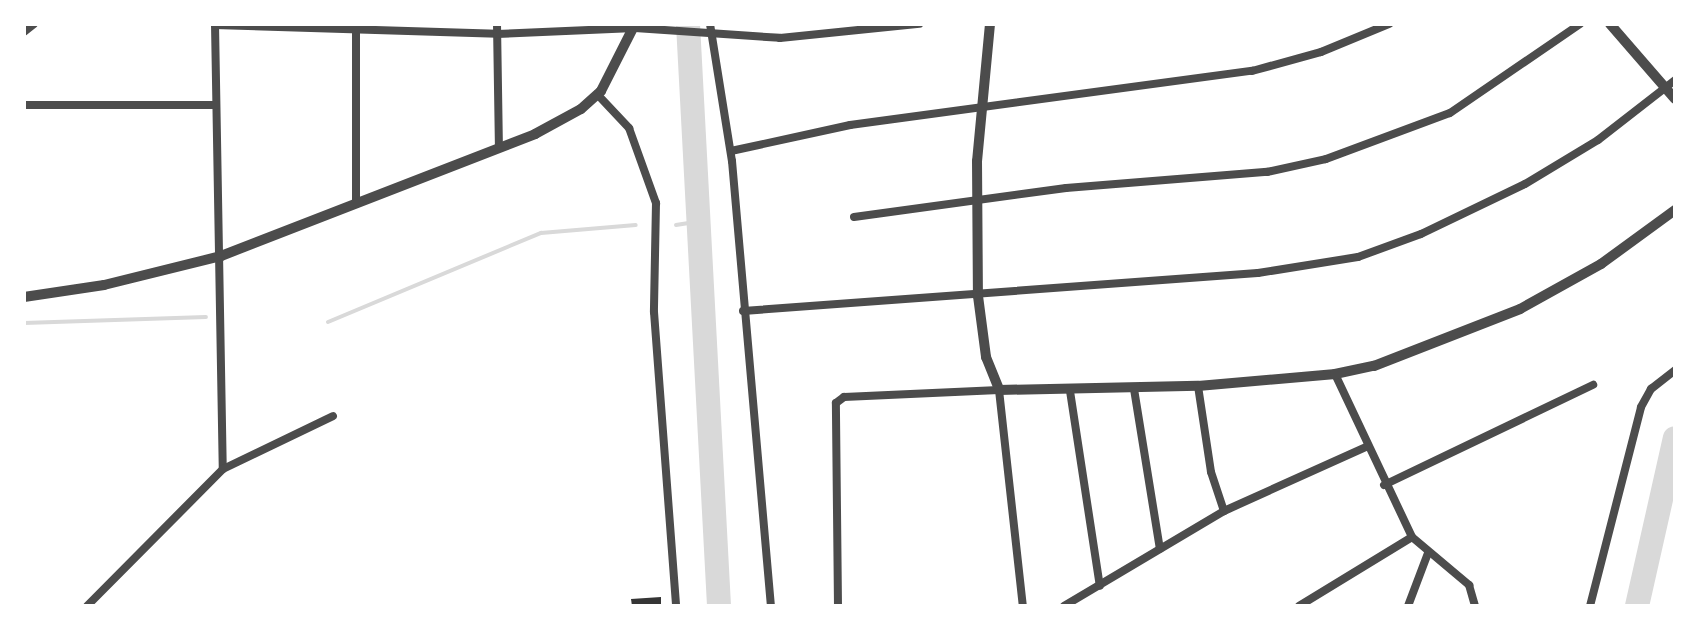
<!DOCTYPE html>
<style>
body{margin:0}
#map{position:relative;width:1699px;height:630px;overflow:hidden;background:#fff;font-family:"Archivo Narrow",sans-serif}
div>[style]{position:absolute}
.stream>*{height:4px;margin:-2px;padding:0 2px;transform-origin:2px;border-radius:2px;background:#d9d9d9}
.river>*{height:24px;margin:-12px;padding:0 12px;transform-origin:12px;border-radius:12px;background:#d9d9d9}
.building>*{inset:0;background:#353535}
.minor>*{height:8px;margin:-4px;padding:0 4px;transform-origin:4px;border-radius:4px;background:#4c4c4c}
.tertiary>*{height:10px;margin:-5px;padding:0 5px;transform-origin:5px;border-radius:5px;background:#4c4c4c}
span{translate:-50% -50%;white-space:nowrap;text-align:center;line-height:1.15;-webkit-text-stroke:6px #fff;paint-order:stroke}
.frame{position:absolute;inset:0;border:26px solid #fff;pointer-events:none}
</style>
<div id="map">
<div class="stream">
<i style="left:676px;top:225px;width:24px;rotate:-9deg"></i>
<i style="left:328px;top:322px;width:231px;rotate:-22.7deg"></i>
<i style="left:541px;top:233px;width:95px;rotate:-4.8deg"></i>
<i style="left:24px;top:323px;width:182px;rotate:-1.9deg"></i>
</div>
<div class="river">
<i style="left:688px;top:24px;width:583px;rotate:86.95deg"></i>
<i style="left:1637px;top:606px;width:172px;rotate:-77.3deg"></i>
</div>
<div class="building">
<i style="clip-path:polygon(661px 597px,661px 606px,632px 606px,631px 599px)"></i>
</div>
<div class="minor">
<i style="left:215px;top:24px;width:445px;rotate:89deg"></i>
<i style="left:497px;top:24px;width:124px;rotate:89.1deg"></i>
<i style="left:710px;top:24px;width:139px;rotate:80.9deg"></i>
<i style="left:732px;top:161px;width:447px;rotate:85deg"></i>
<i style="left:215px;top:25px;width:282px;rotate:1.8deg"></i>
<i style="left:497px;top:34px;width:138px;rotate:-2.5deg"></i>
<i style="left:635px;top:28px;width:145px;rotate:3.9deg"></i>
<i style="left:780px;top:38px;width:140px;rotate:-5.8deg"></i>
<i style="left:24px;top:32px;width:13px;rotate:-39deg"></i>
<i style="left:597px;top:94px;width:47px;rotate:46.7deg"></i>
<i style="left:629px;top:128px;width:80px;rotate:70.2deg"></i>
<i style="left:656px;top:203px;width:109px;rotate:91.1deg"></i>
<i style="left:654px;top:312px;width:295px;rotate:85.7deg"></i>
<i style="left:24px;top:105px;width:192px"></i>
<i style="left:731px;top:151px;width:122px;rotate:-12.3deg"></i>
<i style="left:850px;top:125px;width:406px;rotate:-7.7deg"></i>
<i style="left:1252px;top:71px;width:72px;rotate:-15.4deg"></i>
<i style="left:1321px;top:52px;width:74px;rotate:-22.4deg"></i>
<i style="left:356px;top:204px;width:179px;rotate:-90deg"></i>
<i style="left:854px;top:217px;width:214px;rotate:-7.8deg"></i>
<i style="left:1066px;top:188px;width:202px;rotate:-4.6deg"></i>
<i style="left:1267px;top:172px;width:60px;rotate:-12.4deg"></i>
<i style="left:1326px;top:159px;width:132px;rotate:-20.4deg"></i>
<i style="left:1450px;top:113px;width:158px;rotate:-34.4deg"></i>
<i style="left:743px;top:311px;width:516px;rotate:-4.22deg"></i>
<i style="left:1258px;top:273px;width:101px;rotate:-9.1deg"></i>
<i style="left:1358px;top:257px;width:67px;rotate:-20.1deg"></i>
<i style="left:1421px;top:234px;width:115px;rotate:-25.7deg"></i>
<i style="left:1525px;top:184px;width:85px;rotate:-31.1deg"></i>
<i style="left:1598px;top:140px;width:98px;rotate:-37.9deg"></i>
<i style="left:1335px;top:374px;width:180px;rotate:64.7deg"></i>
<i style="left:1412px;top:537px;width:75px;rotate:40.1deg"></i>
<i style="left:1469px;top:585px;width:22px;rotate:74deg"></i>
<i style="left:1198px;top:386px;width:87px;rotate:81.4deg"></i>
<i style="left:1211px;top:472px;width:41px;rotate:71.6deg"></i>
<i style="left:1134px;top:389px;width:162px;rotate:80.8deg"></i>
<i style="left:1070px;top:391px;width:197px;rotate:81.3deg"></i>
<i style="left:1384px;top:485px;width:232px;rotate:-25.6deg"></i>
<i style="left:87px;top:606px;width:193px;rotate:-45.2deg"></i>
<i style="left:223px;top:469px;width:122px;rotate:-25.7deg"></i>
<i style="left:838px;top:606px;width:203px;rotate:-90.6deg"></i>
<i style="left:836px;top:403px;width:10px;rotate:-37deg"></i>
<i style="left:844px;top:397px;width:155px;rotate:-2.6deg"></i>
<i style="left:999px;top:390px;width:217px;rotate:83.7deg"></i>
<i style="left:1064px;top:606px;width:186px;rotate:-30.7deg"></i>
<i style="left:1224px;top:511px;width:156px;rotate:-24.3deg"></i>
<i style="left:1299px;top:606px;width:132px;rotate:-31.4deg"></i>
<i style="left:1408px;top:606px;width:57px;rotate:-69.3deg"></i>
<i style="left:1590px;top:606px;width:205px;rotate:-75.6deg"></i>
<i style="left:1641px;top:407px;width:21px;rotate:-61deg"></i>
<i style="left:1651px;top:389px;width:31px;rotate:-38deg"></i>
</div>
<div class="tertiary">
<i style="left:990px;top:24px;width:138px;rotate:95.4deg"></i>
<i style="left:977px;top:161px;width:135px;rotate:89.6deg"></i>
<i style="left:978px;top:296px;width:62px;rotate:82.5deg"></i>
<i style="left:986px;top:357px;width:35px;rotate:68deg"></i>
<i style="left:999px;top:390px;width:199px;rotate:-1.2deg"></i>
<i style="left:1198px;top:386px;width:138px;rotate:-5deg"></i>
<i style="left:1335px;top:374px;width:40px;rotate:-12deg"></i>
<i style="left:1374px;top:366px;width:157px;rotate:-21.3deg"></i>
<i style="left:1520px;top:309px;width:93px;rotate:-29.1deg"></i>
<i style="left:1601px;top:264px;width:92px;rotate:-36.1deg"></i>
<i style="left:1610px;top:24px;width:99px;rotate:49.1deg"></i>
<i style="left:24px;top:297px;width:81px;rotate:-8.5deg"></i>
<i style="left:104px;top:285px;width:121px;rotate:-13.9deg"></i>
<i style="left:221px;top:256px;width:337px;rotate:-21.2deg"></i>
<i style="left:535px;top:134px;width:52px;rotate:-28.5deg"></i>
<i style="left:581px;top:109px;width:27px;rotate:-42deg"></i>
<i style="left:601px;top:91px;width:75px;rotate:-63.1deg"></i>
</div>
<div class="frame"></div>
</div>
